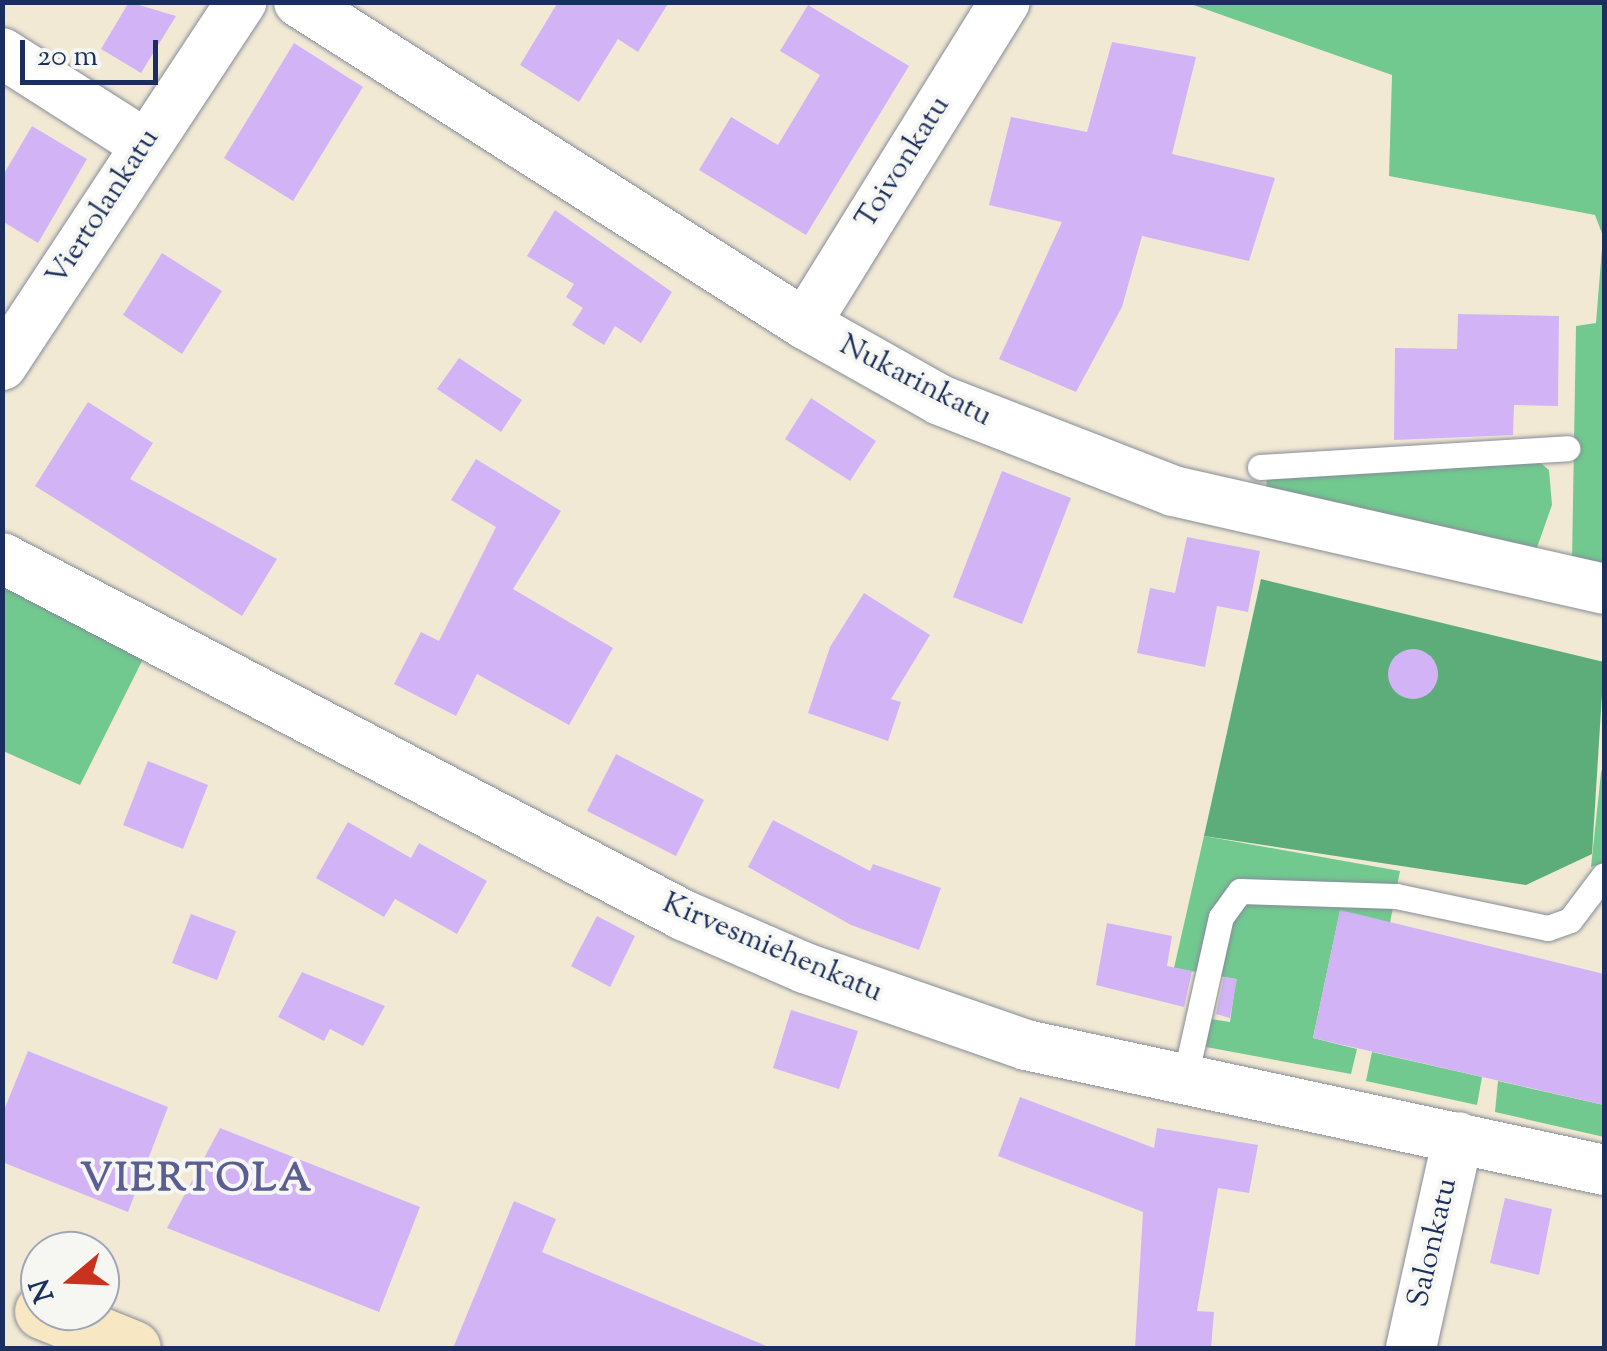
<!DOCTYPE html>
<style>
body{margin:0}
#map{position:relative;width:1607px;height:1351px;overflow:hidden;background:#f2e9d4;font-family:"Sorts Mill Goudy",serif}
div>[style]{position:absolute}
.green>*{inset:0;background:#71c98f}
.forest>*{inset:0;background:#5cad7a}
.building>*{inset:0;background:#d2b4f6}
.round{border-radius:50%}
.roads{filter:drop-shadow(0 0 2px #868c99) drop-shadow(0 0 2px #868c99)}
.lane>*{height:25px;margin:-12.5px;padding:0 12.5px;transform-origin:12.5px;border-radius:12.5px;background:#fff}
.street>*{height:50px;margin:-25px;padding:0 25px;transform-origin:25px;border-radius:25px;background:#fff}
.secondary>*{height:55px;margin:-27.5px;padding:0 27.5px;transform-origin:27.5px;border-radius:27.5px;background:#f7e8c3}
span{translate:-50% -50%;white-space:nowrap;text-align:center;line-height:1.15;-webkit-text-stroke:8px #f6f6f2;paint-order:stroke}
.street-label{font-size:30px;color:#1b2f5e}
.district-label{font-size:40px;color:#5b5e93;font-weight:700;letter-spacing:2.5px}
.frame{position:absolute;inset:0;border:5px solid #1b2f5e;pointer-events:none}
.north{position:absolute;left:20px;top:1231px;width:100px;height:100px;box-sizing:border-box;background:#f6f6f2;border:2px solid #9ea6b7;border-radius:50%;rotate:251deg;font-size:28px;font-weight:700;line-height:40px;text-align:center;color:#1b2f5e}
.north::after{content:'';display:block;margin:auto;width:35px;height:45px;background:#c8321e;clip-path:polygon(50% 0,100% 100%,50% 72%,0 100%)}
.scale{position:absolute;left:20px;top:40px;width:138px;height:45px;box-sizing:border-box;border:5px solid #1b2f5e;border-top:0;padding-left:12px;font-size:30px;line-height:35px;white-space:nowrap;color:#1b2f5e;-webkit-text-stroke:8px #f6f6f2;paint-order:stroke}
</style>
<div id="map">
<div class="green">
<i style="clip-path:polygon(1188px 3px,1604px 3px,1604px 567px,1572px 561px,1576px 326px,1596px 323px,1603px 236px,1595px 215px,1389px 176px,1392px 75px)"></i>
<i style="clip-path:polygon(1533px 457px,1549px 470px,1552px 505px,1535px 553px,1265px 494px,1267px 480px,1296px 474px)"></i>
<i style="clip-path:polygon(2px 583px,143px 659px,80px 785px,3px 751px)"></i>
<i style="clip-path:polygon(1604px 762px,1604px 863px,1591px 867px,1601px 773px)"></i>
<i style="clip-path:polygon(1204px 836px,1400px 871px,1390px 923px,1340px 911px,1313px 1038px,1357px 1049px,1351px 1074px,1206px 1047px,1211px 1019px,1230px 1022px,1236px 979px,1174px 968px)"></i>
<i style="clip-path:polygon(1372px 1052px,1482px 1077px,1477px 1105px,1366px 1081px)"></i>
<i style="clip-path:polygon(1498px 1081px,1604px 1105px,1604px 1137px,1495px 1112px)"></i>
</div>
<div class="forest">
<i style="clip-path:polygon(1261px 579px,1604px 662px,1592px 854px,1526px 885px,1204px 836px)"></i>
</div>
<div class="building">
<i style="clip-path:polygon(129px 2px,176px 16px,141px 73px,101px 49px)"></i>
<i style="clip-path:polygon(558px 2px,669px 2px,638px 52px,618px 39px,579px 102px,520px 65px)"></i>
<i style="clip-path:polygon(808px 5px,909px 66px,806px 235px,699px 170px,731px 117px,778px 145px,820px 75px,780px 51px)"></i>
<i style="clip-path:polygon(1112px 42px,1196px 57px,1172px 154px,1275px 178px,1249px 261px,1142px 236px,1122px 307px,1076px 392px,999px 359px,1062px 222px,989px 205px,1011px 117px,1087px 132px)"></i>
<i style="clip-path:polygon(294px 43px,363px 87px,293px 201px,224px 158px)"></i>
<i style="clip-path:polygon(32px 126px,87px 159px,38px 243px,2px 221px,2px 177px)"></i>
<i style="clip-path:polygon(555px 210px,672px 292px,641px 343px,615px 326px,604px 345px,572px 325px,583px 308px,566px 297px,574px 284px,527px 256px)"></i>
<i style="clip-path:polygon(162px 253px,222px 291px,182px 354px,123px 315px)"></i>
<i style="clip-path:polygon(1458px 314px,1559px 316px,1558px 406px,1514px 405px,1513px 435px,1394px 440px,1395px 348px,1457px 349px)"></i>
<i style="clip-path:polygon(459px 358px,522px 400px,501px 432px,437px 389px)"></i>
<i style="clip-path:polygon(811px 398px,876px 441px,850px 481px,785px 439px)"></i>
<i style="clip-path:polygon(88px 402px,153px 443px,130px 479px,277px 559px,242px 616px,35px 486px)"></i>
<i style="clip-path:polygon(476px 459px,561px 511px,513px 589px,613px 648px,569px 725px,477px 674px,456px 716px,394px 684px,421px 632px,439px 641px,496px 527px,451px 500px)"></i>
<i style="clip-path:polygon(1002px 471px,1071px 498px,1022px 624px,953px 597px)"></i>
<i style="clip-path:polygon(1187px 537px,1260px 551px,1248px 612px,1217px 606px,1205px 667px,1137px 653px,1150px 588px,1175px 593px)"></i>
<i style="clip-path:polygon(864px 593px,930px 635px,891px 699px,901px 702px,888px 741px,808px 713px,830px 647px)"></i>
<i class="round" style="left:1388px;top:649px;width:50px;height:50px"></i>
<i style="clip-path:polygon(616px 754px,704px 800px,676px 856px,587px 811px)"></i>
<i style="clip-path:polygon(148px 761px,208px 785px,183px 849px,123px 825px)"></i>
<i style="clip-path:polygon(773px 820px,870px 871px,873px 864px,941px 888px,919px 950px,851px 925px,748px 867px)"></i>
<i style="clip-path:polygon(348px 822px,411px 858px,419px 843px,487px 881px,457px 934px,395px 899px,384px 917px,316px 878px)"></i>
<i style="clip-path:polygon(1340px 910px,1604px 974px,1604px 1105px,1313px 1038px)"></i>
<i style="clip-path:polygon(191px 914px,236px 931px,217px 980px,172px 963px)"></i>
<i style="clip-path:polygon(597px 916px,635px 936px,610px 987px,571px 966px)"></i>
<i style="clip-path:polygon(1107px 923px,1172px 936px,1167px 966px,1192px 971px,1184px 1007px,1096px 985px)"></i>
<i style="clip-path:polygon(302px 972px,385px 1006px,363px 1046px,330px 1029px,324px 1041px,278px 1017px)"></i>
<i style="clip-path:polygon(1224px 977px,1237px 979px,1230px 1018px,1216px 1014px)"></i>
<i style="clip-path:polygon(791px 1010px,858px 1031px,839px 1089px,773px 1068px)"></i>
<i style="clip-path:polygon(28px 1051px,168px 1107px,128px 1212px,2px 1162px,2px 1115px)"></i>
<i style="clip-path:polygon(1020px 1097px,1154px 1148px,1157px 1128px,1258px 1145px,1249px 1193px,1218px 1188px,1197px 1311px,1214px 1312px,1211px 1348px,1135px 1348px,1143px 1212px,998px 1156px)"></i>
<i style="clip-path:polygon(220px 1128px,420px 1207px,379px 1312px,167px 1228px)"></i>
<i style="clip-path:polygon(1505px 1198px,1552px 1209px,1539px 1275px,1490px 1263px)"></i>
<i style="clip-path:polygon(514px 1201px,556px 1219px,542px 1252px,771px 1348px,453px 1348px)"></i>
</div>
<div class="roads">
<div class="lane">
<i style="left:1260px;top:467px;width:308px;rotate:-3.5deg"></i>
<i style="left:1184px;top:1082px;width:169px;rotate:-77.4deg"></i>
<i style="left:1221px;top:917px;width:32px;rotate:-54deg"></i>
<i style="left:1240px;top:891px;width:156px;rotate:1.8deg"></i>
<i style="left:1396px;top:896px;width:155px;rotate:11.9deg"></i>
<i style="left:1548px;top:928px;width:23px;rotate:-20deg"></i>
<i style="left:1570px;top:920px;width:56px;rotate:-52.9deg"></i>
</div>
<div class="street">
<i style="left:299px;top:2px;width:600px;rotate:32.47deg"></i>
<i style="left:805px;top:324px;width:155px;rotate:29.4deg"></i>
<i style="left:940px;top:400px;width:250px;rotate:21.3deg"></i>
<i style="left:1173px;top:491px;width:442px;rotate:12.8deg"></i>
<i style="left:2px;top:53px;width:169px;rotate:32.5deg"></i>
<i style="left:805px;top:324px;width:379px;rotate:-58.2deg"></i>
<i style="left:2px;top:365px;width:435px;rotate:-56.6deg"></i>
<i style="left:2px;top:558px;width:769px;rotate:27.66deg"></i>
<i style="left:683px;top:915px;width:133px;rotate:23.5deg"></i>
<i style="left:805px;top:968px;width:234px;rotate:19.2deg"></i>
<i style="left:1026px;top:1045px;width:591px;rotate:12.2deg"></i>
<i style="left:1411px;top:1348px;width:216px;rotate:-77.4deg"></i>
</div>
<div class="secondary">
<i style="left:42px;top:1311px;width:98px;rotate:22.1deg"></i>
</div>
</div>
<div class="street-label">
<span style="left:904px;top:163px;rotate:-58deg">Toivonkatu</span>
<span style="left:104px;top:208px;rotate:-57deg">Viertolankatu</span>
<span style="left:915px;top:382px;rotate:27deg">Nukarinkatu</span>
<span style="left:772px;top:949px;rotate:23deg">Kirvesmiehenkatu</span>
<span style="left:1434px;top:1243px;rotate:-77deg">Salonkatu</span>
</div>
<div class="district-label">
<span style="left:197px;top:1181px">VIERTOLA</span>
</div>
<div class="frame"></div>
<div class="north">N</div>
<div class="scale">20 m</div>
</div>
